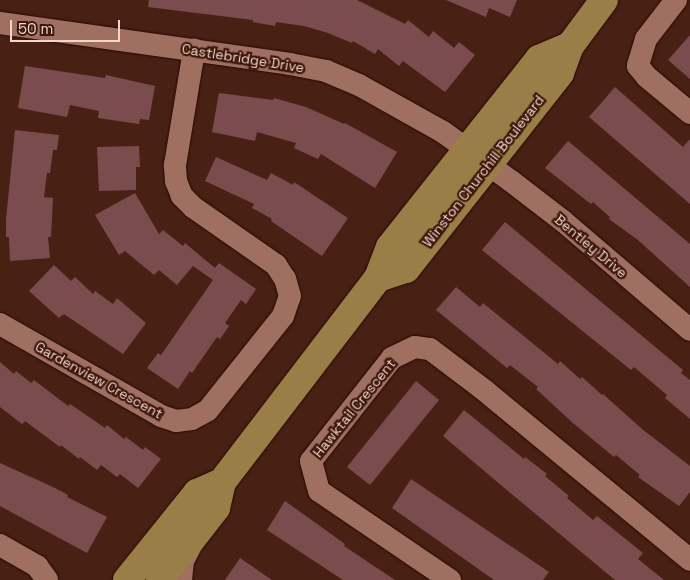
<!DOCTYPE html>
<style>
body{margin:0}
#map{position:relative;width:690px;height:580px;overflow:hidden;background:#482114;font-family:"Space Grotesk",sans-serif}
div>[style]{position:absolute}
.building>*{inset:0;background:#7b4c4d}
.roads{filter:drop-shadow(0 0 1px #2c0800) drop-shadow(0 0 1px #2c0800)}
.minor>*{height:22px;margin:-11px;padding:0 11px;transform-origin:11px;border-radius:11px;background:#9f7061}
.major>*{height:28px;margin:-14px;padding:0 14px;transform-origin:14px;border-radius:14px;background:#9a7e47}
span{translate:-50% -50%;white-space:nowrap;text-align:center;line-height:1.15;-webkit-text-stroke:4.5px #3d170a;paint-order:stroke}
.street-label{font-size:14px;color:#f1d6ce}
.scale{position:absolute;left:10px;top:20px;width:110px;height:22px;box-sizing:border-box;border:2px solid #f1d6ce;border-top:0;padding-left:6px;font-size:15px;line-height:18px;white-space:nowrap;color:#f1d6ce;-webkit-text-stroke:4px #3d170a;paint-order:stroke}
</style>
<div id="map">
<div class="building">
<i style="clip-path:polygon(149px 0,357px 0,405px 24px,408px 20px,429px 37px,433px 31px,454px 48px,459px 42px,475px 55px,445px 92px,403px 61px,399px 66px,378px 49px,375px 54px,353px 41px,352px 43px,328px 33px,304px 26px,276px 22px,275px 26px,253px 22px,253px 20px,148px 7px)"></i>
<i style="clip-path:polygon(446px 0,517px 0,510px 17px,489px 8px,486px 17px)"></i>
<i style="clip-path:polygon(690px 35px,690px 79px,668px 60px)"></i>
<i style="clip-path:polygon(25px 66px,105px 78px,106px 75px,155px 86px,149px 120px,140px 119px,139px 124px,98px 118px,99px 111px,70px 105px,67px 117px,18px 108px)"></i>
<i style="clip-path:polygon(615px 87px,683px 147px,690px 139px,690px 204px,589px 117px)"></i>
<i style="clip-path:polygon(219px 93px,273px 100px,274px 98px,306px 107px,344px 124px,345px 123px,397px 152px,375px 188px,321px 154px,318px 159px,294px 148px,296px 143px,257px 132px,255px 141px,212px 132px)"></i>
<i style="clip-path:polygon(15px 130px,59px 135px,57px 150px,53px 150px,50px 173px,47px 173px,44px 197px,53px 198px,51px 237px,48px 237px,50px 258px,10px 261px,9px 237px,6px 237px,6px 219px)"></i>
<i style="clip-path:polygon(568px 141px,690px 244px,690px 287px,638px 240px,609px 219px,610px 217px,593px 202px,591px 204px,545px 168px)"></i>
<i style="clip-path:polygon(139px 146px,140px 167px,136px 167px,136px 190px,99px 191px,97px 147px)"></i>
<i style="clip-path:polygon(216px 157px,267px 180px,271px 173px,293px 185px,294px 182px,348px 218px,322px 256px,271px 221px,272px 219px,252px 208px,254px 204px,205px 181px)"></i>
<i style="clip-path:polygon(135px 193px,159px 234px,163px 230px,183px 246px,185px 243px,215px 268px,219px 263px,256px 289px,246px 304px,241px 300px,225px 323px,229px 326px,220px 339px,217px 337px,192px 373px,190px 371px,178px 389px,147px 368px,158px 353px,161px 355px,213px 280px,193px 266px,177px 285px,159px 270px,154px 275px,125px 251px,119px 255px,95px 215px)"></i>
<i style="clip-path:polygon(505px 222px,683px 370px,681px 373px,690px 380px,690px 419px,665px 398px,667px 395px,634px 367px,631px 370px,482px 250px)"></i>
<i style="clip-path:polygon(54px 265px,71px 281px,75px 277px,93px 294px,95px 291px,113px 304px,117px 298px,146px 323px,123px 354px,64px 314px,59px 318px,29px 291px)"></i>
<i style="clip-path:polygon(456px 287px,480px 307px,483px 303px,558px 364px,560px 361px,580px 379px,582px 377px,602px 395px,603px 394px,642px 429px,690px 466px,690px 492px,679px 506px,638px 477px,640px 475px,616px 455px,614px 457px,573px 423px,536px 389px,538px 387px,510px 365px,507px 368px,436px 310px)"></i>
<i style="clip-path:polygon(0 362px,14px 374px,16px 371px,31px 383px,34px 380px,68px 406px,70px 404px,105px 428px,107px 425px,124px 439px,126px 437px,143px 450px,145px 447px,161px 459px,138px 488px,120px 474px,117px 477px,101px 465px,97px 470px,80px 457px,79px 459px,61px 445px,60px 447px,25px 421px,22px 424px,0 407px)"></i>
<i style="clip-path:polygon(416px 381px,439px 400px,370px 485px,347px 467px)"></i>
<i style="clip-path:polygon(464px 410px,524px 459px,525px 457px,547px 474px,545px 476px,569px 496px,567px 498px,593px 520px,597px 516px,643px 553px,638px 559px,664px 580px,615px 580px,502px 486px,443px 436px)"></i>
<i style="clip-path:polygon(0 463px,53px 487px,68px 495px,67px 497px,107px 517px,87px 553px,0 506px)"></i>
<i style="clip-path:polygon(411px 479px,549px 572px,543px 580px,494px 580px,392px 508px)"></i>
<i style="clip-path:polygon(285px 501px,345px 544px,344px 546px,395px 580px,343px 580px,267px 530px)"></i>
<i style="clip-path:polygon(240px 558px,272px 580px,225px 580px)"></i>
</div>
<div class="roads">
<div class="minor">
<i style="left:676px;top:0;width:49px;rotate:127.6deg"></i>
<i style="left:646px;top:39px;width:28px;rotate:107deg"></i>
<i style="left:638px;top:66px;width:14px;rotate:51deg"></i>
<i style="left:647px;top:77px;width:56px;rotate:39.9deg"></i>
<i style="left:0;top:23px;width:293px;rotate:8deg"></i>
<i style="left:290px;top:64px;width:37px;rotate:11deg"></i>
<i style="left:326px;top:71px;width:36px;rotate:23deg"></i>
<i style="left:359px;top:85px;width:96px;rotate:29.2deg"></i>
<i style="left:443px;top:132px;width:84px;rotate:35.8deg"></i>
<i style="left:511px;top:181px;width:66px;rotate:37.6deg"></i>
<i style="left:563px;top:221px;width:167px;rotate:40.6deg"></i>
<i style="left:0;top:324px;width:185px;rotate:29.7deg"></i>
<i style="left:161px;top:416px;width:16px;rotate:18deg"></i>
<i style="left:176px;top:421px;width:16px;rotate:-7deg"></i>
<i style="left:192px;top:419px;width:18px;rotate:-29deg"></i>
<i style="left:208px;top:410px;width:120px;rotate:-51.4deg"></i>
<i style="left:283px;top:316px;width:21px;rotate:-71deg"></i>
<i style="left:290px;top:296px;width:18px;rotate:-106deg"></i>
<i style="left:285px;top:279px;width:17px;rotate:-123deg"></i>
<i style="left:276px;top:265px;width:101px;rotate:-145.1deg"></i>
<i style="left:193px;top:207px;width:16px;rotate:-135deg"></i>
<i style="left:182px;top:196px;width:16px;rotate:-112deg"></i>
<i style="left:176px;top:181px;width:16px;rotate:-94deg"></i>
<i style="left:175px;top:165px;width:117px;rotate:-80.6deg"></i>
<i style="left:0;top:545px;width:43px;rotate:29.6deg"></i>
<i style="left:37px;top:566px;width:17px;rotate:54deg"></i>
<i style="left:181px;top:580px;width:19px;rotate:-84deg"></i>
<i style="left:183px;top:561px;width:18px;rotate:-63deg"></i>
<i style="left:450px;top:580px;width:158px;rotate:-145.8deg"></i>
<i style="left:319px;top:491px;width:31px;rotate:-105deg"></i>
<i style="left:311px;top:461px;width:131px;rotate:-51.8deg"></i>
<i style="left:392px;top:358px;width:25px;rotate:-26deg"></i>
<i style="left:415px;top:347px;width:15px;rotate:8deg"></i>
<i style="left:430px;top:349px;width:68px;rotate:37.2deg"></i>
<i style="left:484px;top:390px;width:267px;rotate:39.5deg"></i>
</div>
<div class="major">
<i style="left:378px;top:278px;width:29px;rotate:-18deg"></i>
<i style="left:406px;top:269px;width:249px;rotate:-51.8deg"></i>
<i style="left:560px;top:73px;width:29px;rotate:-70deg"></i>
<i style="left:570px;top:46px;width:57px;rotate:-53.5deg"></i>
<i style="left:127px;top:580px;width:112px;rotate:-51.2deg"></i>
<i style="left:197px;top:493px;width:27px;rotate:-24deg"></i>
<i style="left:160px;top:580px;width:91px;rotate:-52.1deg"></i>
<i style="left:216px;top:508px;width:27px;rotate:-77deg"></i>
<i style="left:222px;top:482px;width:257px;rotate:-52.6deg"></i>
<i style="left:378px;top:278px;width:33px;rotate:-69deg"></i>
<i style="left:390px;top:247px;width:240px;rotate:-51.6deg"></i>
<i style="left:539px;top:59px;width:34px;rotate:-23deg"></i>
</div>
</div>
<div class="street-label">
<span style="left:243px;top:58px;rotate:9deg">Castlebridge Drive</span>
<span style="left:483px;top:171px;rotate:-52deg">Winston Churchill Boulevard</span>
<span style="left:591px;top:246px;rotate:40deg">Bentley Drive</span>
<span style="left:99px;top:380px;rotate:29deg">Gardenview Crescent</span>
<span style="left:354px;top:408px;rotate:-51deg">Hawktail Crescent</span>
</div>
<div class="scale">50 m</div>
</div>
